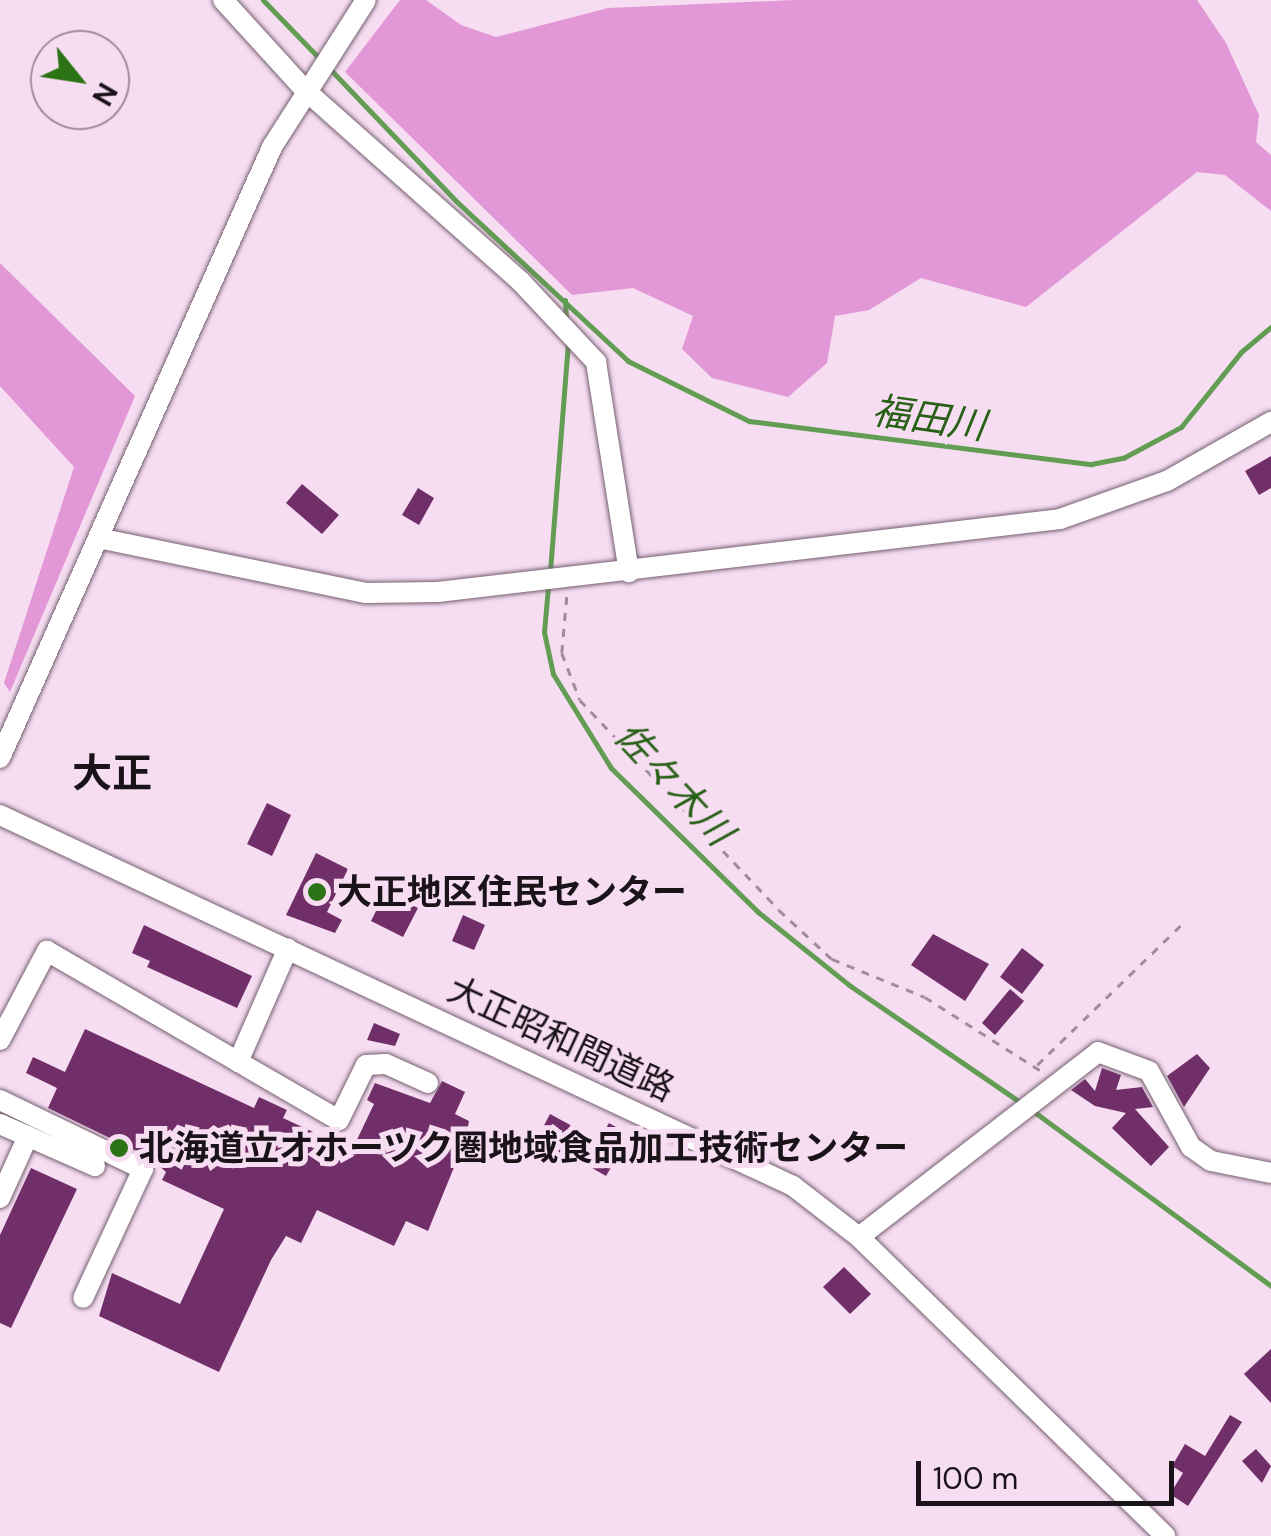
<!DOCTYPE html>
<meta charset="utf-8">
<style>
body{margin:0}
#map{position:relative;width:1271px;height:1536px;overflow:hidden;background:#f6ddf1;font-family:"DM Sans","Noto Sans JP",sans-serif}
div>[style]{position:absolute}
.forest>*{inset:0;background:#e297d6}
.stream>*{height:5px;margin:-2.5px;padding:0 2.5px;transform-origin:2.5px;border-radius:2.5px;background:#629d53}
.building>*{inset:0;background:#712f6a}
.path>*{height:2.5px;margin-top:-1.25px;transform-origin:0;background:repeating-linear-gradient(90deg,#9f8d9c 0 8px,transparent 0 16px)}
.roads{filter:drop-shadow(0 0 2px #745f70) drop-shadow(0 0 2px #745f70)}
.minor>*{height:20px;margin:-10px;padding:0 10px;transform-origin:10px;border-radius:10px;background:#fff}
.dots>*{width:28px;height:28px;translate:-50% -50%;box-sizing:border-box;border:5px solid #f6ddf1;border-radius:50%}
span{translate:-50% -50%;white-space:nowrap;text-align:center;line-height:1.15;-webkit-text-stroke:10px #f6ddf1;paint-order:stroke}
.poi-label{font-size:35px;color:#1b131a;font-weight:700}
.left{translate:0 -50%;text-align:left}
.street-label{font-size:35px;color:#1b131a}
.water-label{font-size:38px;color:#286017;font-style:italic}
.quarter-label{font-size:40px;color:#1b131a;font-weight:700}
.north{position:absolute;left:30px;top:30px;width:100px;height:100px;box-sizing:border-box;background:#f6ddf1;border:2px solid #9e8c9b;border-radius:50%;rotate:120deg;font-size:28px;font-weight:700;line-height:40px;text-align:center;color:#1b131a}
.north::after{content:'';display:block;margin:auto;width:35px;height:45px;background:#2c7315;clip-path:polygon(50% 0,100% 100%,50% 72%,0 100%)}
.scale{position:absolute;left:916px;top:1461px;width:258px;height:45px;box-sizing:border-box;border:5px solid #1b131a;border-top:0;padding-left:12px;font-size:30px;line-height:35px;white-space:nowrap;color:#1b131a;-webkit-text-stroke:8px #f6ddf1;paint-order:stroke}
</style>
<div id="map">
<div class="forest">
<i style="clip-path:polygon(400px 0,426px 0,461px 25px,496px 37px,608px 8px,794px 0,1197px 0,1226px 43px,1259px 115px,1256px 142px,1271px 155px,1271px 211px,1225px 175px,1197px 172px,1026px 307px,921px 278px,869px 310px,835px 316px,827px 363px,788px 397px,712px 378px,682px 349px,693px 316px,633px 288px,572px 295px,345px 72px)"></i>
<i style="clip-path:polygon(0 263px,135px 396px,10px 692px,4px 683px,74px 467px,0 386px)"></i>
</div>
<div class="stream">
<i style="left:263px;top:0;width:82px;rotate:46deg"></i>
<i style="left:328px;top:67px;width:185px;rotate:46.3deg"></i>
<i style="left:456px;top:201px;width:235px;rotate:42.9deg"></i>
<i style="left:628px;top:361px;width:135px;rotate:26.4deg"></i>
<i style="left:749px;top:421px;width:345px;rotate:7.2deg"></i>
<i style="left:1091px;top:464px;width:33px;rotate:-11deg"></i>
<i style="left:1123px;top:458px;width:66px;rotate:-28.1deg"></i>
<i style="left:1181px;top:427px;width:96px;rotate:-51.3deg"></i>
<i style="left:1241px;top:352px;width:39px;rotate:-40deg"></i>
<i style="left:565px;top:300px;width:22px;rotate:87deg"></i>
<i style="left:550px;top:571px;width:229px;rotate:-85.5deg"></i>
<i style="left:548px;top:587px;width:45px;rotate:95.1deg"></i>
<i style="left:544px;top:632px;width:43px;rotate:77.9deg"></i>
<i style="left:553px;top:674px;width:110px;rotate:58.3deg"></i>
<i style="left:611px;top:768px;width:206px;rotate:44.4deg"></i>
<i style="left:758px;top:912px;width:117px;rotate:38.7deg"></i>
<i style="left:849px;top:985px;width:212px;rotate:34.4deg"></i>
<i style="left:1033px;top:1111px;width:295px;rotate:36.3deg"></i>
</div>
<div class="building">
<i style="clip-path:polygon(1271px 456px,1271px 488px,1259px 495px,1245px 471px)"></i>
<i style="clip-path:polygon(302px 484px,339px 515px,322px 534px,286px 503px)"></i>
<i style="clip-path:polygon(418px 488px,434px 498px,419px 525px,402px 515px)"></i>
<i style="clip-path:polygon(267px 803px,291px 815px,272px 856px,247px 844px)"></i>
<i style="clip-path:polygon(316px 853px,348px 869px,327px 912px,342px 920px,335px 933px,286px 915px)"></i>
<i style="clip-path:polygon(394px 875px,417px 886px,408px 903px,418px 908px,403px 937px,371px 921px)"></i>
<i style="clip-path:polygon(463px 915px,485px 925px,474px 950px,452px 941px)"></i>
<i style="clip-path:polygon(144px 925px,252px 976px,237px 1008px,147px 967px,150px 961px,132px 953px)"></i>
<i style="clip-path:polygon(933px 934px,989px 964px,965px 1001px,911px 965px)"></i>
<i style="clip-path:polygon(1022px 948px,1044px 965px,1022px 994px,1000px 977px)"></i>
<i style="clip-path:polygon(1010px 989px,1024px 1001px,995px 1035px,982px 1023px)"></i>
<i style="clip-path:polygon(374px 1023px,400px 1034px,395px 1046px,367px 1040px)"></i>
<i style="clip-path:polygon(85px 1029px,254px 1108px,259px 1097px,287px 1110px,283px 1118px,352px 1150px,374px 1104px,367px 1100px,375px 1083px,430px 1103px,442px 1081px,465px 1092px,455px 1114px,469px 1121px,466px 1138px,428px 1231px,406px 1221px,394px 1246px,317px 1210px,301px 1243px,286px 1236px,271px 1260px,219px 1372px,99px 1316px,112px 1273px,180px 1304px,224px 1209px,162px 1180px,166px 1172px,149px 1157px,48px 1108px,57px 1088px,26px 1073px,33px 1057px,65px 1072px)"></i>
<i style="clip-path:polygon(1197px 1054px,1210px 1068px,1184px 1107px,1167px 1076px)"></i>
<i style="clip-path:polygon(1102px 1068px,1121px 1075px,1116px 1090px,1142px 1087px,1153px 1107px,1135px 1109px,1169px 1147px,1151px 1166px,1112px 1128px,1126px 1113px,1095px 1106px,1071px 1090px,1085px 1079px,1095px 1091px)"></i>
<i style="clip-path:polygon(550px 1114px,574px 1127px,557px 1159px,533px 1146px)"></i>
<i style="clip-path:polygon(609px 1123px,630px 1135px,606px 1176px,585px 1164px)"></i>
<i style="clip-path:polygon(31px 1168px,77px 1189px,11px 1328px,0 1323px,0 1235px)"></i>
<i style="clip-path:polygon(844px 1267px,871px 1294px,850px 1314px,823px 1287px)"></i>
<i style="clip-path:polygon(1271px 1349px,1271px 1403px,1244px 1374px)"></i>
<i style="clip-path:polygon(1230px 1415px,1242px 1422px,1188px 1506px,1170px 1494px,1183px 1473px,1172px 1466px,1185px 1444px,1205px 1456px)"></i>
<i style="clip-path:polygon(1256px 1449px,1271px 1466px,1262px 1483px,1242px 1461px)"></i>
</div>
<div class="path">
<i style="left:567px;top:597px;width:56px;rotate:95.1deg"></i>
<i style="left:562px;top:653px;width:50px;rotate:69deg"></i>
<i style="left:580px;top:700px;width:289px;rotate:46.5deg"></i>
<i style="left:779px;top:910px;width:72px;rotate:42.8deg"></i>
<i style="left:832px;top:959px;width:100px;rotate:22.2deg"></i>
<i style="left:925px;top:997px;width:138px;rotate:32.5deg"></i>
<i style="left:1037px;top:1065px;width:204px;rotate:-44.2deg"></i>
</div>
<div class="roads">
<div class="minor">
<i style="left:223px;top:0;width:122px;rotate:47.7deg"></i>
<i style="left:305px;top:90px;width:289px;rotate:41.6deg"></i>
<i style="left:521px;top:282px;width:110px;rotate:46.8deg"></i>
<i style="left:596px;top:362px;width:213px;rotate:81.1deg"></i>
<i style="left:98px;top:538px;width:274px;rotate:11.6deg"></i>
<i style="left:366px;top:593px;width:72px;rotate:-0.8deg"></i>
<i style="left:438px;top:592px;width:626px;rotate:-6.69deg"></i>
<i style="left:1060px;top:519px;width:114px;rotate:-19.6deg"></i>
<i style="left:1167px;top:481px;width:120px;rotate:-29.6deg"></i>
<i style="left:0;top:758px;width:669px;rotate:-66deg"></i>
<i style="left:272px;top:147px;width:174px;rotate:-57.4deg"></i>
<i style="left:0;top:815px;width:875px;rotate:25.07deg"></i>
<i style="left:793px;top:1186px;width:83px;rotate:37.7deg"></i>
<i style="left:859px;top:1237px;width:428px;rotate:44.3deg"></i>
<i style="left:0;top:1040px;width:101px;rotate:-62.2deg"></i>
<i style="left:47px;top:951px;width:337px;rotate:30.1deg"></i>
<i style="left:339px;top:1120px;width:61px;rotate:-63.9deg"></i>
<i style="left:366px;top:1065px;width:20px;rotate:-3deg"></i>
<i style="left:386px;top:1064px;width:46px;rotate:24.3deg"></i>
<i style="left:238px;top:1062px;width:124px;rotate:-66.3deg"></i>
<i style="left:0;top:1100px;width:159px;rotate:25.8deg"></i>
<i style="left:143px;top:1169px;width:142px;rotate:114.9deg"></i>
<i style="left:0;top:1124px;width:104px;rotate:23.9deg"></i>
<i style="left:0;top:1198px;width:68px;rotate:-65.7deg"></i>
<i style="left:859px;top:1237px;width:302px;rotate:-37.7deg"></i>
<i style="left:1098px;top:1052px;width:54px;rotate:20.4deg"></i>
<i style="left:1149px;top:1071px;width:87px;rotate:61.1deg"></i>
<i style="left:1191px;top:1147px;width:24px;rotate:35deg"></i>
<i style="left:1211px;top:1161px;width:61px;rotate:11.3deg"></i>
</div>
</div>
<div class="dots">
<i style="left:317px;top:892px;background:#2c7315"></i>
<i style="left:119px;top:1148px;background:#2c7315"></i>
</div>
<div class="poi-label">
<span class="left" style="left:337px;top:892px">大正地区住民センター</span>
<span class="left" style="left:139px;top:1148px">北海道立オホーツク圏地域食品加工技術センター</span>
</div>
<div class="street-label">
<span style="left:561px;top:1039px;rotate:25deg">大正昭和間道路</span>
</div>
<div class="water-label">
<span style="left:929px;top:419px;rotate:8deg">福田川</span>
<span style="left:673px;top:784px;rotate:47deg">佐々木川</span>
</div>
<div class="quarter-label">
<span style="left:112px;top:773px">大正</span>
</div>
<div class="north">N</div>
<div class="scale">100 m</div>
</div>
